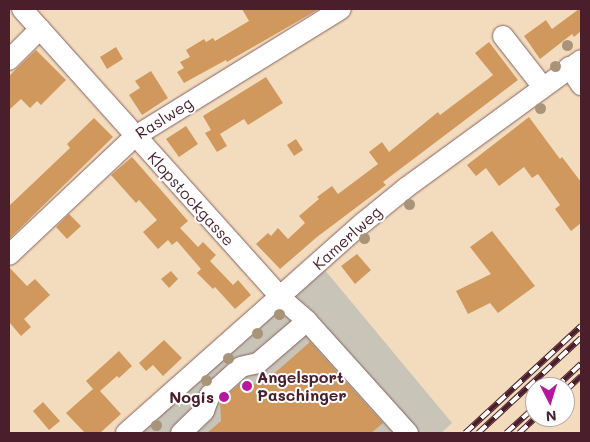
<!DOCTYPE html>
<style>
body{margin:0}
#map{position:relative;width:590px;height:442px;overflow:hidden;background:#f3dcbe;font-family:Mali,sans-serif}
div>[style]{position:absolute}
.industrial>*{inset:0;background:#c8c4b8}
.building>*{inset:0;background:#d0985d}
.roads{filter:drop-shadow(0 0 1px #85615e) drop-shadow(0 0 1px #85615e)}
.minor>*{height:20px;margin:-10px;padding:0 10px;transform-origin:10px;border-radius:10px;background:#fff}
.rail>*{height:5.5px;margin-top:-2.75px;transform-origin:0;background:repeating-linear-gradient(90deg,#fff 0 11px,#4a1f2b 0 22px);box-sizing:border-box;border-block:1px solid #4a1f2b}
.trees>*{width:11px;height:11px;margin:-5.5px;border-radius:50%;background:#a99479}
.dots>*{width:14px;height:14px;translate:-50% -50%;box-sizing:border-box;border:2px solid #fff;border-radius:50%}
span{translate:-50% -50%;white-space:nowrap;text-align:center;line-height:1.15;-webkit-text-stroke:4px #fff;paint-order:stroke}
.street-label{font-size:16px;color:#4a1f2b}
.poi-label{font-size:16px;color:#4a1f2b;font-weight:700}
.left{translate:0 -50%;text-align:left}
.right{translate:-100% -50%;text-align:right}
.frame{position:absolute;inset:0;border:10px solid #4a1f2b;pointer-events:none}
.north{position:absolute;left:525px;top:377px;width:50px;height:50px;box-sizing:border-box;background:#fff;border:1px solid #b7a5aa;border-radius:50%;rotate:175deg;font-size:14px;font-weight:700;line-height:20px;text-align:center;color:#4a1f2b}
.north::after{content:'';display:block;margin:auto;width:18px;height:22px;background:#b5179e;clip-path:polygon(50% 0,100% 100%,50% 72%,0 100%)}
</style>
<div id="map">
<div class="industrial">
<i style="clip-path:polygon(324px 269px,452px 423px,441px 433px,137px 433px)"></i>
</div>
<div class="building">
<i style="clip-path:polygon(242px 9px,319px 9px,227px 62px,226px 60px,184px 83px,177px 72px,184px 68px,180px 62px,190px 57px,186px 50px,204px 39px,206px 42px,213px 38px,215px 41px,249px 21px)"></i>
<i style="clip-path:polygon(579px 9px,581px 9px,581px 31px,574px 37px,572px 34px,540px 59px,524px 36px,546px 20px,552px 29px)"></i>
<i style="clip-path:polygon(489px 42px,518px 80px,383px 182px,386px 185px,317px 237px,280px 269px,256px 244px,268px 233px,271px 236px,278px 228px,288px 239px,305px 223px,299px 216px,319px 199px,317px 197px,332px 186px,338px 194px,378px 164px,369px 152px,382px 142px,389px 152px,438px 112px,440px 115px,488px 79px,493px 75px,475px 53px)"></i>
<i style="clip-path:polygon(116px 47px,123px 59px,107px 69px,100px 57px)"></i>
<i style="clip-path:polygon(36px 50px,66px 80px,41px 105px,37px 101px,30px 108px,21px 99px,9px 110px,9px 76px)"></i>
<i style="clip-path:polygon(151px 71px,168px 98px,142px 115px,129px 95px,140px 88px,135px 81px)"></i>
<i style="clip-path:polygon(266px 77px,283px 103px,248px 125px,244px 119px,220px 134px,227px 146px,217px 152px,205px 133px,211px 130px,203px 116px)"></i>
<i style="clip-path:polygon(529px 117px,560px 159px,562px 157px,581px 182px,581px 223px,571px 231px,555px 209px,560px 205px,538px 174px,532px 178px,524px 167px,499px 186px,486px 168px,476px 176px,467px 165px)"></i>
<i style="clip-path:polygon(94px 118px,113px 137px,9px 239px,9px 206px,70px 148px,67px 144px)"></i>
<i style="clip-path:polygon(186px 126px,198px 144px,179px 157px,166px 139px)"></i>
<i style="clip-path:polygon(296px 139px,303px 150px,294px 156px,287px 145px)"></i>
<i style="clip-path:polygon(132px 157px,188px 221px,180px 228px,198px 247px,203px 242px,216px 255px,210px 261px,233px 285px,238px 280px,251px 295px,235px 309px,215px 287px,213px 289px,197px 273px,201px 269px,177px 241px,172px 245px,168px 240px,158px 249px,143px 232px,157px 220px,139px 200px,136px 203px,111px 175px)"></i>
<i style="clip-path:polygon(69px 214px,81px 226px,67px 239px,56px 227px)"></i>
<i style="clip-path:polygon(492px 231px,535px 286px,498px 313px,490px 303px,468px 314px,456px 291px,491px 274px,470px 247px)"></i>
<i style="clip-path:polygon(357px 254px,371px 270px,355px 284px,341px 266px)"></i>
<i style="clip-path:polygon(9px 267px,27px 286px,35px 279px,50px 295px,24px 319px,31px 327px,21px 336px,9px 322px)"></i>
<i style="clip-path:polygon(171px 271px,178px 279px,169px 288px,161px 279px)"></i>
<i style="clip-path:polygon(164px 340px,182px 358px,163px 376px,153px 365px,146px 371px,139px 363px)"></i>
<i style="clip-path:polygon(310px 342px,383px 423px,371px 433px,207px 433px,221px 421px,220px 402px,243px 381px,261px 385px)"></i>
<i style="clip-path:polygon(119px 351px,132px 366px,119px 378px,117px 376px,100px 391px,121px 414px,100px 433px,85px 433px,66px 413px,93px 389px,86px 381px)"></i>
<i style="clip-path:polygon(43px 402px,60px 421px,49px 430px,33px 411px)"></i>
</div>
<div class="roads">
<div class="minor">
<i style="left:22px;top:9px;width:388px;rotate:48.1deg"></i>
<i style="left:281px;top:298px;width:35px;rotate:41deg"></i>
<i style="left:307px;top:321px;width:65px;rotate:139.4deg"></i>
<i style="left:258px;top:363px;width:17px;rotate:167deg"></i>
<i style="left:241px;top:367px;width:42px;rotate:137.9deg"></i>
<i style="left:210px;top:395px;width:17px;rotate:111deg"></i>
<i style="left:204px;top:411px;width:32px;rotate:136deg"></i>
<i style="left:503px;top:36px;width:63px;rotate:52deg"></i>
<i style="left:9px;top:60px;width:44px;rotate:-45deg"></i>
<i style="left:569px;top:67px;width:22px;rotate:56deg"></i>
<i style="left:9px;top:255px;width:172px;rotate:-43.3deg"></i>
<i style="left:134px;top:137px;width:243px;rotate:-31.7deg"></i>
<i style="left:307px;top:321px;width:151px;rotate:48deg"></i>
<i style="left:126px;top:433px;width:318px;rotate:-41.6deg"></i>
<i style="left:364px;top:222px;width:55px;rotate:-39.1deg"></i>
<i style="left:407px;top:187px;width:215px;rotate:-36.1deg"></i>
</div>
</div>
<div class="rail">
<i style="left:556px;top:387px;width:34px;rotate:-43deg"></i>
<i style="left:565px;top:391px;width:22px;rotate:-43deg"></i>
<i style="left:465px;top:433px;width:158px;rotate:-42.7deg"></i>
<i style="left:478px;top:433px;width:140px;rotate:-42.7deg"></i>
<i style="left:506px;top:433px;width:39px;rotate:-42deg"></i>
<i style="left:519px;top:433px;width:23px;rotate:-43deg"></i>
</div>
<div class="trees">
<i style="left:567px;top:45px"></i>
<i style="left:555px;top:66px"></i>
<i style="left:540px;top:108px"></i>
<i style="left:409px;top:204px"></i>
<i style="left:364px;top:238px"></i>
<i style="left:279px;top:314px"></i>
<i style="left:257px;top:333px"></i>
<i style="left:228px;top:358px"></i>
<i style="left:206px;top:380px"></i>
<i style="left:156px;top:425px"></i>
</div>
<div class="dots">
<i style="left:247px;top:386px;background:#b5179e"></i>
<i style="left:224px;top:397px;background:#b5179e"></i>
</div>
<div class="street-label">
<span style="left:164px;top:118px;rotate:-32deg">Raslweg</span>
<span style="left:191px;top:199px;rotate:48deg">Klopstockgasse</span>
<span style="left:347px;top:238px;rotate:-42deg">Kamerlweg</span>
</div>
<div class="poi-label">
<span class="left" style="left:257px;top:386px">Angelsport<br>Paschinger</span>
<span class="right" style="left:214px;top:397px">Nogis</span>
</div>
<div class="frame"></div>
<div class="north">N</div>
</div>
